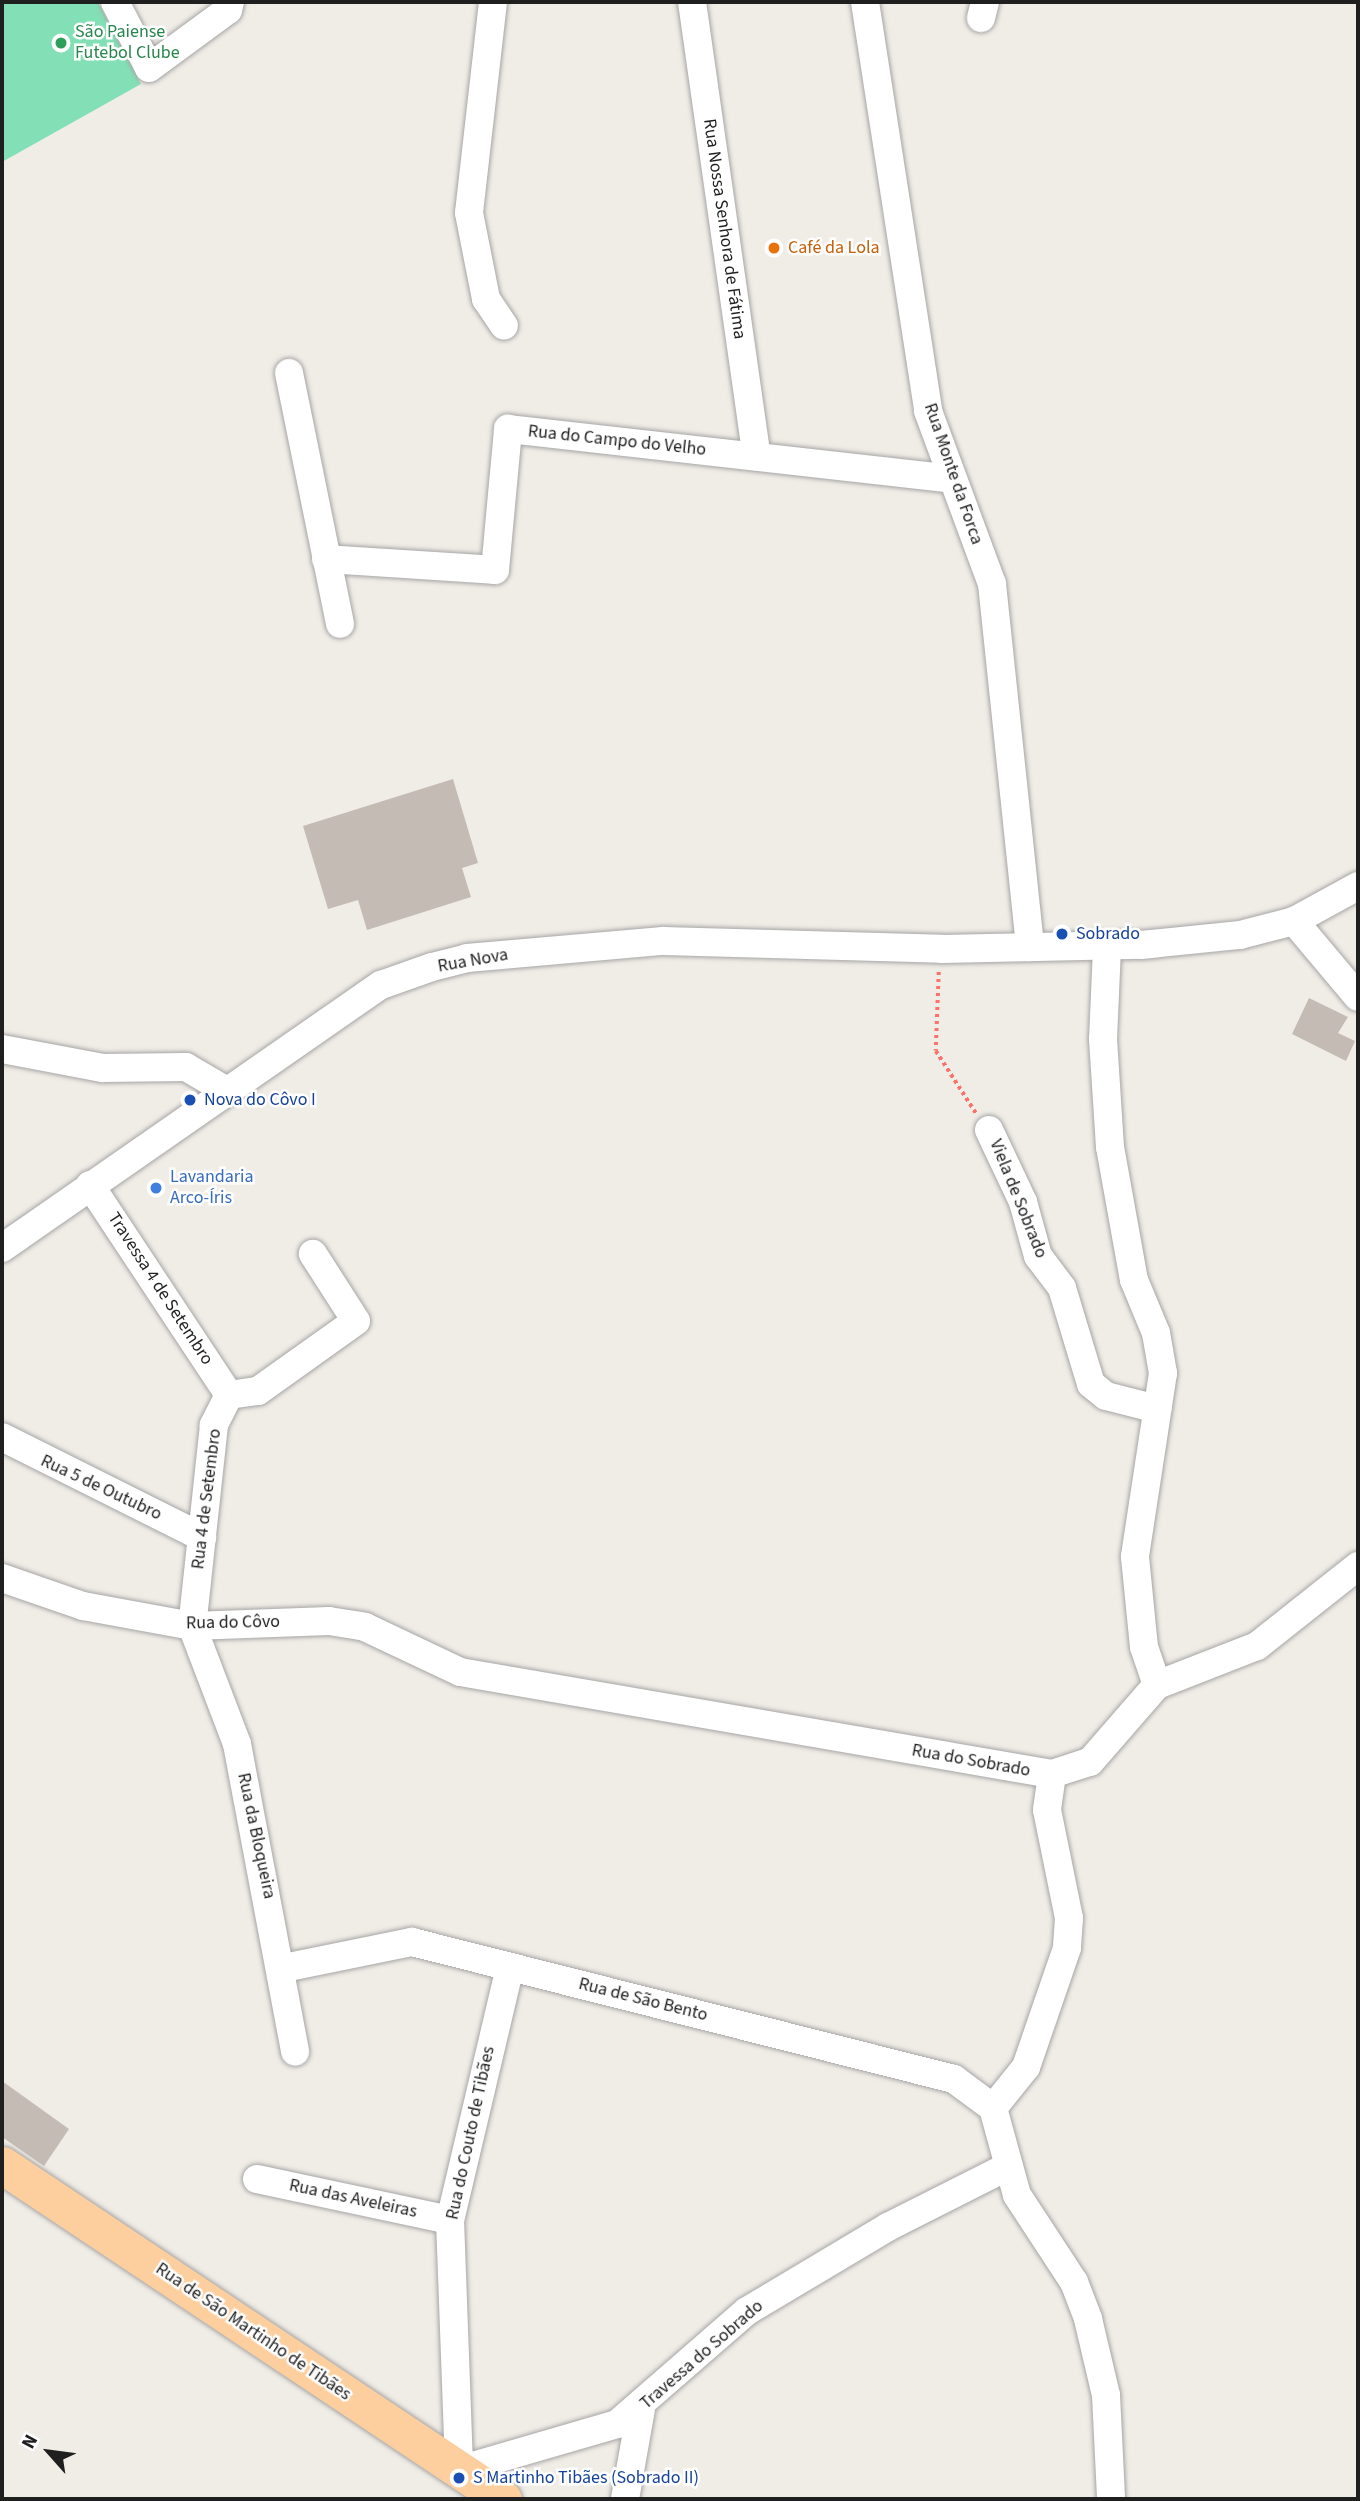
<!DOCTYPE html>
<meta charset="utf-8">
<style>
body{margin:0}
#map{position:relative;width:1360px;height:2501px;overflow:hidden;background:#f0ece6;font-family:"Source Sans 3",sans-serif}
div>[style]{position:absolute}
.pitch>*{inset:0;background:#83e0b6}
.building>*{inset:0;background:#c5bbb5}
.path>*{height:3.5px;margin-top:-1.75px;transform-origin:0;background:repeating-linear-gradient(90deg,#fb716c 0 3.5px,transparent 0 7px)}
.roads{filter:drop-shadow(0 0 2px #a6a6a6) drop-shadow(0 0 2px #a6a6a6)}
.minor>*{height:28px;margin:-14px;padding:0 14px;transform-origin:14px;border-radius:14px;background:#fff}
.major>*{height:37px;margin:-18.5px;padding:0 18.5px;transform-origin:18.5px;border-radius:18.5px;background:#fdce9e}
.dots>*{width:19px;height:19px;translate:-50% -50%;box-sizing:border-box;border:4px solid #fff;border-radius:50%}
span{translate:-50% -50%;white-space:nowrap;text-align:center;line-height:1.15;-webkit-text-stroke:5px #fff;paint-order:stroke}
.leisure-label{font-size:18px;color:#27864d}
.left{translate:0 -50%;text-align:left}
.street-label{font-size:18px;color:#1f1f1f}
.food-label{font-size:18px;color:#c56008}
.transit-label{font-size:18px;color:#164399}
.shop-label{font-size:18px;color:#366cbe}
.frame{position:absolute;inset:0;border:4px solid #1f1f1f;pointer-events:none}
.north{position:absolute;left:14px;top:2417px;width:70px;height:70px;-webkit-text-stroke:5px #fff;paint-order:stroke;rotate:298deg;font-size:19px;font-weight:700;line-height:28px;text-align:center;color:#1f1f1f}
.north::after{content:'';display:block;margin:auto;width:24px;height:32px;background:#1f1f1f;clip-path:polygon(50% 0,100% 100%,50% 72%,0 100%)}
</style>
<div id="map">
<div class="pitch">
<i style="clip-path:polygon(2px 2px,98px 2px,141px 84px,2px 162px)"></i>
</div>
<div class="building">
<i style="clip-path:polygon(453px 779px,478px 863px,462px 868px,471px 897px,367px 930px,358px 900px,328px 909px,303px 826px)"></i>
<i style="clip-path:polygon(1309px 998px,1348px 1017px,1338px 1033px,1355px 1041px,1346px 1061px,1292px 1034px)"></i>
<i style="clip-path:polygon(2px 2081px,69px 2129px,44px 2166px,2px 2137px)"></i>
</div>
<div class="path">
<i style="left:939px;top:972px;width:79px;rotate:92.2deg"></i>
<i style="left:936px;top:1051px;width:74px;rotate:57.2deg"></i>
</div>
<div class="roads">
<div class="minor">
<i style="left:115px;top:2px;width:74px;rotate:62.7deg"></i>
<i style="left:149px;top:68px;width:98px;rotate:-36.3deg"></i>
<i style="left:228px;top:10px;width:8px;rotate:-76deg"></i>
<i style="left:493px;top:2px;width:212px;rotate:96.5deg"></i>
<i style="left:469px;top:213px;width:88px;rotate:78.8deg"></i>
<i style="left:486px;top:299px;width:32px;rotate:56deg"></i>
<i style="left:692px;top:2px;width:459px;rotate:81.9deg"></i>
<i style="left:865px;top:2px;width:414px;rotate:81.2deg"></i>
<i style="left:928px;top:411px;width:184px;rotate:69.7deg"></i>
<i style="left:992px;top:584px;width:365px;rotate:84deg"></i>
<i style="left:981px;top:18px;width:16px;rotate:-76deg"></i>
<i style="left:289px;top:373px;width:256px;rotate:78.5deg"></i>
<i style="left:326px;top:559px;width:169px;rotate:3.7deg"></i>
<i style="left:495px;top:570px;width:142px;rotate:-84.7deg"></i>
<i style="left:508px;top:429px;width:447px;rotate:6.4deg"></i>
<i style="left:1294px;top:921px;width:99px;rotate:49.9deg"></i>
<i style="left:1107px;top:948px;width:91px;rotate:92.5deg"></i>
<i style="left:1103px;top:1039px;width:108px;rotate:86.3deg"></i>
<i style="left:1110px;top:1147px;width:135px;rotate:79.8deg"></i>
<i style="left:1134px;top:1280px;width:57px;rotate:67.5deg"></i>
<i style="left:1156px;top:1333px;width:41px;rotate:80.1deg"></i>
<i style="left:1163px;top:1373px;width:186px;rotate:98.7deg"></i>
<i style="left:1135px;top:1557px;width:90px;rotate:84.3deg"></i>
<i style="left:1144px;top:1647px;width:40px;rotate:71.1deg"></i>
<i style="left:2px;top:1049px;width:103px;rotate:10.7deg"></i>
<i style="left:103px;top:1068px;width:83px;rotate:-0.7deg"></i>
<i style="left:186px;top:1067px;width:48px;rotate:30.3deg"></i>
<i style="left:989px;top:1130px;width:80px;rotate:64.7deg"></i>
<i style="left:1023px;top:1202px;width:56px;rotate:74.5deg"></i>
<i style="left:1038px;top:1256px;width:40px;rotate:53deg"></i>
<i style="left:1062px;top:1288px;width:100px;rotate:73.2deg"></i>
<i style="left:1091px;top:1384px;width:19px;rotate:39deg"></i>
<i style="left:1106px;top:1396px;width:53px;rotate:14.3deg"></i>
<i style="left:90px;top:1185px;width:252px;rotate:56.5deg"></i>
<i style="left:2px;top:1248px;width:461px;rotate:-34.8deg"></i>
<i style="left:381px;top:985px;width:54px;rotate:-19.4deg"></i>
<i style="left:432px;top:967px;width:36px;rotate:-14deg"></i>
<i style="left:467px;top:958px;width:197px;rotate:-5deg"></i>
<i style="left:663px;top:941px;width:279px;rotate:1.6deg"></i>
<i style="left:942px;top:949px;width:199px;rotate:-1.2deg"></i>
<i style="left:1141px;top:945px;width:100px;rotate:-5.8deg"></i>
<i style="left:1240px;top:935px;width:56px;rotate:-14.5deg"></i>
<i style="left:1294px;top:921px;width:73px;rotate:-28.7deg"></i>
<i style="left:229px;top:1395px;width:34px;rotate:117deg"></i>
<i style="left:214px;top:1425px;width:202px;rotate:96.2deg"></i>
<i style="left:192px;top:1626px;width:126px;rotate:69.1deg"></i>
<i style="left:237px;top:1744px;width:313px;rotate:79.3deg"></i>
<i style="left:229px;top:1395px;width:29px;rotate:-8deg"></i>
<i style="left:258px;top:1391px;width:120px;rotate:-35.5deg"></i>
<i style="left:356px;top:1321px;width:80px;rotate:-122.7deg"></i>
<i style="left:2px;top:1437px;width:224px;rotate:26.6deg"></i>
<i style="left:2px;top:1578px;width:86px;rotate:19.1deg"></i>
<i style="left:83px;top:1606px;width:111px;rotate:10.4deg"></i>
<i style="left:192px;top:1626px;width:137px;rotate:-2.1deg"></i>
<i style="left:329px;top:1621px;width:36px;rotate:9deg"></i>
<i style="left:365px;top:1627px;width:105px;rotate:25.3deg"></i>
<i style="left:460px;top:1672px;width:601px;rotate:9.78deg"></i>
<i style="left:1052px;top:1774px;width:40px;rotate:-18deg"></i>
<i style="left:1090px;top:1762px;width:102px;rotate:-49deg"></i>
<i style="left:1157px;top:1685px;width:107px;rotate:-21.3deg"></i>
<i style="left:1257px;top:1646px;width:129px;rotate:-38.4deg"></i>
<i style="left:1052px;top:1774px;width:36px;rotate:98deg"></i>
<i style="left:1047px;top:1810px;width:110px;rotate:78.5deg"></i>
<i style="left:1069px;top:1918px;width:30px;rotate:94deg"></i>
<i style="left:1067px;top:1948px;width:126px;rotate:109deg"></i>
<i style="left:1026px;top:2067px;width:53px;rotate:128.8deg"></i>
<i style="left:993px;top:2108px;width:90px;rotate:74.6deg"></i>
<i style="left:1017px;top:2195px;width:104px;rotate:56.8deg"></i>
<i style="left:1074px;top:2282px;width:40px;rotate:69deg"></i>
<i style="left:1088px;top:2319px;width:78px;rotate:76.7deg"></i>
<i style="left:1106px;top:2395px;width:104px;rotate:87.2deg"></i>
<i style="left:510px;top:1967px;width:260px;rotate:103.3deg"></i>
<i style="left:450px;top:2220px;width:250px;rotate:87.9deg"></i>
<i style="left:459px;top:2470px;width:165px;rotate:-16.2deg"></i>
<i style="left:617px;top:2424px;width:172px;rotate:-41deg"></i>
<i style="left:747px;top:2311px;width:164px;rotate:-30.8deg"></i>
<i style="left:888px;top:2227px;width:131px;rotate:-26.8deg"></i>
<i style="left:284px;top:1968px;width:131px;rotate:-11.5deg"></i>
<i style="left:412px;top:1942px;width:559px;rotate:14.19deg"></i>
<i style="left:954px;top:2079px;width:49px;rotate:36.6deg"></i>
<i style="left:257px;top:2179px;width:197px;rotate:12deg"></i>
<i style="left:625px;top:2499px;width:91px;rotate:-79.9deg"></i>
</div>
<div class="major">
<i style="left:2px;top:2165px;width:602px;rotate:33.69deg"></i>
</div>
</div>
<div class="dots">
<i style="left:61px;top:43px;background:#2e9e5b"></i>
<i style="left:774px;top:248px;background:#e8710a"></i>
<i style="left:1062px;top:934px;background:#1a4fb4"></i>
<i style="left:190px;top:1100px;background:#1a4fb4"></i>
<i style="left:156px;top:1188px;background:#3f7fe0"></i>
<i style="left:459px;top:2478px;background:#1a4fb4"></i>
</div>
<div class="leisure-label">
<span class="left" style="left:75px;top:43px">São Paiense<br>Futebol Clube</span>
</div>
<div class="street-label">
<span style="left:724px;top:229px;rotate:82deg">Rua Nossa Senhora de Fátima</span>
<span style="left:617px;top:441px;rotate:6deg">Rua do Campo do Velho</span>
<span style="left:953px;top:474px;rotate:71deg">Rua Monte da Forca</span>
<span style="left:473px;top:961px;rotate:-10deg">Rua Nova</span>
<span style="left:1018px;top:1199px;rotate:68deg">Viela de Sobrado</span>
<span style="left:160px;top:1289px;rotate:57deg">Travessa 4 de Setembro</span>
<span style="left:101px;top:1488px;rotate:25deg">Rua 5 de Outubro</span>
<span style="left:207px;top:1499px;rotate:-83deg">Rua 4 de Setembro</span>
<span style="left:233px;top:1623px;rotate:-1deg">Rua do Côvo</span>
<span style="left:971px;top:1761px;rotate:10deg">Rua do Sobrado</span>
<span style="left:256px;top:1836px;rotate:78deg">Rua da Bloqueira</span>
<span style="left:643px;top:2000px;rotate:14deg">Rua de São Bento</span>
<span style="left:471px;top:2133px;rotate:-78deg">Rua do Couto de Tibães</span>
<span style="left:353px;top:2199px;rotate:12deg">Rua das Aveleiras</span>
<span style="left:253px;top:2332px;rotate:34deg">Rua de São Martinho de Tibães</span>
<span style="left:702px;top:2355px;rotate:-41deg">Travessa do Sobrado</span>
</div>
<div class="food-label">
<span class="left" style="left:788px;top:248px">Café da Lola</span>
</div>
<div class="transit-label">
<span class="left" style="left:1076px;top:934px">Sobrado</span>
<span class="left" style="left:204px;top:1100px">Nova do Côvo I</span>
<span class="left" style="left:473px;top:2478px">S Martinho Tibães (Sobrado II)</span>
</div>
<div class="shop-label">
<span class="left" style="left:170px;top:1188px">Lavandaria<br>Arco-Íris</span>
</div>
<div class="frame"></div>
<div class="north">N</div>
</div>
